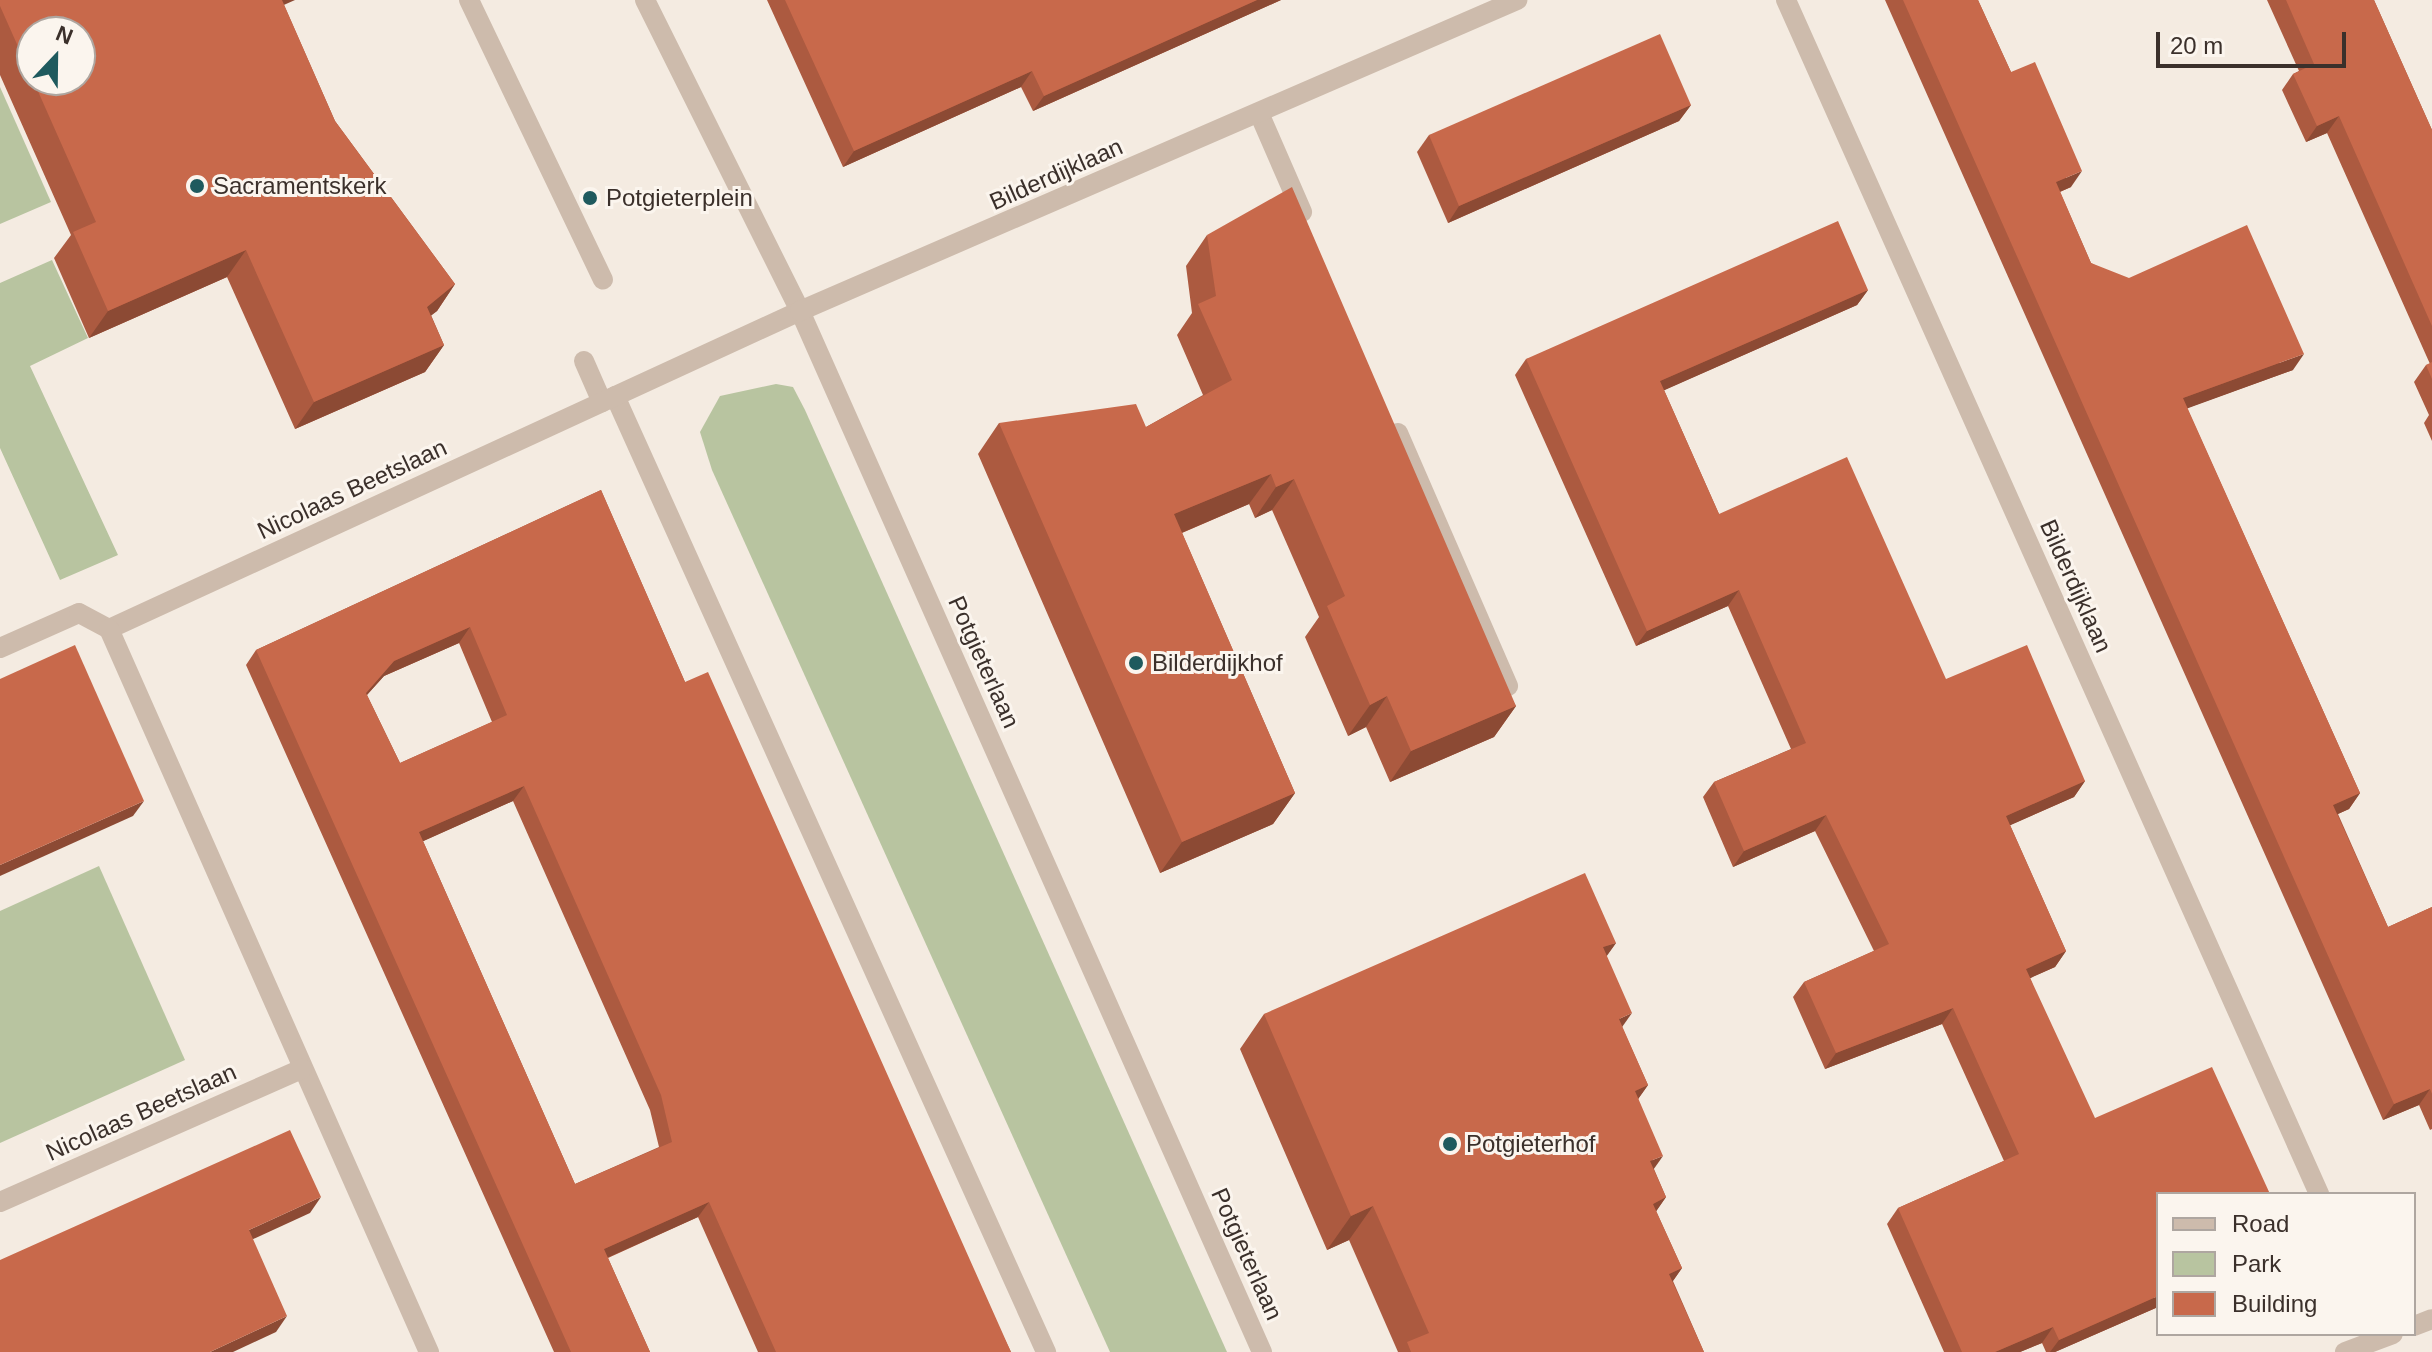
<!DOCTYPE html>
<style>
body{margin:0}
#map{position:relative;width:2432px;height:1352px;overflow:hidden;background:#f4ebe1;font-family:Helvetica,sans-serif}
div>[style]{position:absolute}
.green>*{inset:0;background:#b8c4a0}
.service>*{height:20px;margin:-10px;padding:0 10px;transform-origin:10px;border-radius:10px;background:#cdbbac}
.minor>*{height:20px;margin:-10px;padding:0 10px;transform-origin:10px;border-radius:10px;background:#cdbbac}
.wall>*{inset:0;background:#ac5a40}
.shaded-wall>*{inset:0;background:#8c4a34}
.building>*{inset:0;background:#c8694b}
.dots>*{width:22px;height:22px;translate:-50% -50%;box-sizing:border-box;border:4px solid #fbf5ee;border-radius:50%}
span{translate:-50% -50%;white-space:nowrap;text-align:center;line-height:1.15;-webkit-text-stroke:6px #fbf5ee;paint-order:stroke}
.street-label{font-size:24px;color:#3b302b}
.poi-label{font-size:24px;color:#3b302b}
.left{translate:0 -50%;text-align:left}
.legend{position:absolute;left:2156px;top:1192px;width:260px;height:144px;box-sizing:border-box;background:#fbf5ee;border:2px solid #aea6a0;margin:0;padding:10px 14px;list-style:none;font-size:24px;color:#3b302b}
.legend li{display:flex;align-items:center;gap:16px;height:40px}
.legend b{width:40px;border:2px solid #aea6a0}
.north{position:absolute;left:16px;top:16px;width:80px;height:80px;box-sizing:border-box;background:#fbf5ee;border:2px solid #aea6a0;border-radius:50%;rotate:22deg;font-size:22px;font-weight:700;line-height:32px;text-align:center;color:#3b302b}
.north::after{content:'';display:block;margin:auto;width:28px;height:36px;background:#1f5a5e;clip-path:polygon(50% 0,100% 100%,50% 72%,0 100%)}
.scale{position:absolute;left:2156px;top:32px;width:190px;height:36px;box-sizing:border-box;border:4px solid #3b302b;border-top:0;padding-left:10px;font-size:24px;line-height:28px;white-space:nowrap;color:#3b302b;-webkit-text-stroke:6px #fbf5ee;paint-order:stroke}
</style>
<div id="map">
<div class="green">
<i style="clip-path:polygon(0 87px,51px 202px,0 224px)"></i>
<i style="clip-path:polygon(52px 260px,88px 338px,30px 366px,118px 555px,60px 580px,0 448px,0 283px)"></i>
<i style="clip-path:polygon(776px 384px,793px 387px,805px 410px,1227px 1352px,1110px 1352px,712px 470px,700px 432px,720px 396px)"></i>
<i style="clip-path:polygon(99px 866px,185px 1060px,0 1143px,0 911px)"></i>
</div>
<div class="service">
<i style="left:469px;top:0;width:310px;rotate:64.4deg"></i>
<i style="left:1259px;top:113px;width:108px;rotate:66.5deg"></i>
<i style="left:584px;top:361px;width:45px;rotate:66.3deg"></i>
<i style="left:1398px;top:433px;width:276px;rotate:66.5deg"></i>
</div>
<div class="minor">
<i style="left:645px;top:0;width:347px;rotate:63.5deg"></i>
<i style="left:800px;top:311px;width:1139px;rotate:66.07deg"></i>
<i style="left:1786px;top:0;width:1308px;rotate:65.94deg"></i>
<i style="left:615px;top:396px;width:1049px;rotate:65.73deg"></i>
<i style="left:109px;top:629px;width:761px;rotate:-24.71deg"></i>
<i style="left:800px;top:311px;width:782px;rotate:-23.45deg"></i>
<i style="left:0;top:648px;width:86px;rotate:-23.9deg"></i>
<i style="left:79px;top:613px;width:34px;rotate:28deg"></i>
<i style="left:109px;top:629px;width:791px;rotate:66.13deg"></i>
<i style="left:0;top:1202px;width:330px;rotate:-23.8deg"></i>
<i style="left:2414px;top:1326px;width:19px;rotate:-21deg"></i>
<i style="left:2345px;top:1352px;width:51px;rotate:-20.6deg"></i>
</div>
<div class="wall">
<i style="clip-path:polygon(evenodd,0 0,284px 5px,335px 121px,455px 284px,437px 311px,431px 315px,444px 345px,425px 372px,295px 429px,227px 277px,89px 338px,54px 258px,71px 235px,0 75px,0 0,32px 32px,80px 80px,32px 80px,32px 32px)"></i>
<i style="clip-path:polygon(767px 0,1281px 0,1033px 111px,1021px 87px,843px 167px)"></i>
<i style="clip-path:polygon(1885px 0,1978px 0,2011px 72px,2071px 187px,2060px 192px,2091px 263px,2293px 370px,2187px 408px,2360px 793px,2349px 809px,2338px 814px,2388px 927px,2432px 907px,2432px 1129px,2430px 1130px,2419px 1105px,2383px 1120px)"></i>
<i style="clip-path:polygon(2267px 0,2374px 0,2432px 130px,2432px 441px,2424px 423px,2429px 415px,2414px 382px,2426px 365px,2430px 364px,2327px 133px,2306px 142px,2282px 90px,2293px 74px,2299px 71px)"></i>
<i style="clip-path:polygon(1691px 105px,1679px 121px,1448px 223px,1417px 152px,1429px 135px)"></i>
<i style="clip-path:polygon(1207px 235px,1516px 706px,1494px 737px,1390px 782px,1366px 727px,1348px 736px,1305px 637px,1319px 617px,1272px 510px,1255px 518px,1249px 504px,1182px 533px,1295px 793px,1273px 824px,1160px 873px,978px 454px,999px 423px,1146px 427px,1203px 395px,1177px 335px,1192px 313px,1186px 266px)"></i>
<i style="clip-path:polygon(1868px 290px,1857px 305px,1664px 390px,1719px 514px,2085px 781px,2074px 797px,2010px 825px,2066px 951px,2055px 967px,2030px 978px,2158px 1307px,2055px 1352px,2046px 1352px,2042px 1343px,2020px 1352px,1944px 1352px,1887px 1224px,1898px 1208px,2004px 1161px,1942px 1024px,1825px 1069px,1793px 997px,1804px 982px,1874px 951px,1815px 831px,1733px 867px,1703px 797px,1714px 782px,1791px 749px,1728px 606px,1636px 646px,1515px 375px,1526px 359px)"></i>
<i style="clip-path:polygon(evenodd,601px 490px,685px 682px,1011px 1352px,758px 1352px,698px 1217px,608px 1258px,650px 1352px,554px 1352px,246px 665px,256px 650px,601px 490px,459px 643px,492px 722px,400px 763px,367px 695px,384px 676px,459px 643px,601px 490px,513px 801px,650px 1110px,659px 1147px,575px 1184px,423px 841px,513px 801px)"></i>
<i style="clip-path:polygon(1616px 943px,1606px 956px,1622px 1027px,1648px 1085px,1638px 1099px,1654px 1169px,1666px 1197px,1656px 1211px,1682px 1268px,1673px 1281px,1704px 1352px,1398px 1352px,1349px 1240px,1327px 1250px,1240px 1049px,1264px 1014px)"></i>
</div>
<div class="shaded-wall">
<i style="clip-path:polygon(270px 0,295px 0,259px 16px)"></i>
<i style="clip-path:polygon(1257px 0,1281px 0,1033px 111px,1044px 96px)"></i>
<i style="clip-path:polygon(1032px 71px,1021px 87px,843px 167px,854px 151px)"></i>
<i style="clip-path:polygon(1691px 105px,1679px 121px,1448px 223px,1459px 206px)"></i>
<i style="clip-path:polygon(2339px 116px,2327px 133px,2306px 142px,2317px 126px)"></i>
<i style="clip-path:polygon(2082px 171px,2071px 187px,2045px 198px,2056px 182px)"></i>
<i style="clip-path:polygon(246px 250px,227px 277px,89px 338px,108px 311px)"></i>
<i style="clip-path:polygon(455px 284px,437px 311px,408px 334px,427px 307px)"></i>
<i style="clip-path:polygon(1868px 290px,1857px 305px,1649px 397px,1660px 381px)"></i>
<i style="clip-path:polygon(444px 345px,425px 372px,295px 429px,314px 402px)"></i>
<i style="clip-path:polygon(2304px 354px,2293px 370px,2172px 414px,2183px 398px)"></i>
<i style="clip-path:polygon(1271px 474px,1249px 504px,1153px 545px,1174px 514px)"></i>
<i style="clip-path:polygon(1294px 479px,1272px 510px,1255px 518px,1276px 487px)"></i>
<i style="clip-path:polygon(1739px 590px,1728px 606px,1636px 646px,1647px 631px)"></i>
<i style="clip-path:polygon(470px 627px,459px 643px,384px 676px,355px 708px,366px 693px,394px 661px)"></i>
<i style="clip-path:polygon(1387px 696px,1366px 727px,1348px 736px,1370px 705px)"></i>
<i style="clip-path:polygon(1516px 706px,1494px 737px,1390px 782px,1411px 751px)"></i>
<i style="clip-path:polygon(2085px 781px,2074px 797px,1995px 832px,2006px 816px)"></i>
<i style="clip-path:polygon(524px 786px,513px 801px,408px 848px,419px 832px)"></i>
<i style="clip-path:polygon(1295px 793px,1273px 824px,1160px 873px,1182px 842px)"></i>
<i style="clip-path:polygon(2360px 793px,2349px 809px,2322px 821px,2333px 805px)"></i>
<i style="clip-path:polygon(144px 801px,133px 816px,0 876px,0 865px)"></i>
<i style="clip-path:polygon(1826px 815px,1815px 831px,1733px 867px,1744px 851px)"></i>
<i style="clip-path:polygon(1616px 943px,1592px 977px,1603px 947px)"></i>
<i style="clip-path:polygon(2066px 951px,2055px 967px,2015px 985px,2026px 969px)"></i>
<i style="clip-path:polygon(1953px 1008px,1942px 1024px,1825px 1069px,1836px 1053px)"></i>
<i style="clip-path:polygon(1632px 1013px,1608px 1047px,1619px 1019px)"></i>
<i style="clip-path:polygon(1648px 1085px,1624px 1119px,1635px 1091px)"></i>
<i style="clip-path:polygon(2430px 1089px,2419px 1105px,2383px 1120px,2394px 1104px)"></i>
<i style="clip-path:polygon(1663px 1156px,1639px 1190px,1650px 1161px)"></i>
<i style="clip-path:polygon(321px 1197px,310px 1213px,238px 1246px,249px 1230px)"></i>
<i style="clip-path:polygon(1666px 1197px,1642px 1232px,1653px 1204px)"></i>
<i style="clip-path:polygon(709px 1202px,698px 1217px,593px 1264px,604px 1249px)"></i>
<i style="clip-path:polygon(1373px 1206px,1349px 1240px,1327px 1250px,1351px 1216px)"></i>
<i style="clip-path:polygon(1682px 1268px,1658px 1302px,1669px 1274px)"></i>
<i style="clip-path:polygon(2158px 1296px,2158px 1307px,2055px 1352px,2050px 1352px,2059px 1340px)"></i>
<i style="clip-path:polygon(287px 1316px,276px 1332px,233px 1352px,210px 1352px)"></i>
<i style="clip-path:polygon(2053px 1327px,2042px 1343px,2020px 1352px,1995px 1352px)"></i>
</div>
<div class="building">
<i style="clip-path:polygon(0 0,282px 0,335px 121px,455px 284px,427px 307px,444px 345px,314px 402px,246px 250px,108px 311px,73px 232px,96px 222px,33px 80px,80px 80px,80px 32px,32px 32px,32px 78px,0 6px)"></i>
<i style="clip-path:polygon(785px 0,1257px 0,1044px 96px,1032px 71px,854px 151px)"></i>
<i style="clip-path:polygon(1903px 0,1978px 0,2011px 72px,2035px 62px,2082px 171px,2056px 182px,2091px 263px,2129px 278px,2247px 225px,2304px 354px,2183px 398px,2360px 793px,2333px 805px,2388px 927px,2432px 907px,2432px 1094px,2430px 1089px,2394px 1104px)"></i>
<i style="clip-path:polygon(2286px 0,2374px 0,2432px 130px,2432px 326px,2339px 116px,2317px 126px,2293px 74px,2314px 64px)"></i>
<i style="clip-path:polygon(1660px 34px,1691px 105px,1459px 206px,1429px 135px)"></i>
<i style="clip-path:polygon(1292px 187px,1516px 706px,1411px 751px,1387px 696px,1370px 705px,1327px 606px,1345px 596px,1294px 479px,1276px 487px,1271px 474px,1174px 514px,1295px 793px,1182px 842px,999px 423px,1136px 404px,1146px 427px,1232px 380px,1198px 304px,1216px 296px,1207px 235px)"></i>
<i style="clip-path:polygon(1838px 221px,1868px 290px,1660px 381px,1719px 514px,1847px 457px,1946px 679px,2027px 645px,2085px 781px,2006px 816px,2066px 951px,2026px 969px,2095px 1118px,2212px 1067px,2270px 1194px,2158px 1194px,2158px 1296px,2059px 1340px,2053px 1327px,1995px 1352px,1962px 1352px,1898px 1208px,2019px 1154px,1953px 1008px,1836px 1053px,1804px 982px,1889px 944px,1826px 815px,1744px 851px,1714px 782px,1806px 743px,1739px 590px,1647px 631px,1526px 359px)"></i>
<i style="clip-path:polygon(2432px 362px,2432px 379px,2426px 365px)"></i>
<i style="clip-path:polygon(evenodd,601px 490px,685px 682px,708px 672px,1011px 1352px,776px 1352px,709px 1202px,604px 1249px,650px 1352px,571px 1352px,256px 650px,601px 490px,470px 627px,507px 715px,400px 763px,366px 693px,394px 661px,470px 627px,601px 490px,524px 786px,661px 1095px,672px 1142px,575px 1184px,419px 832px,524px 786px)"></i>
<i style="clip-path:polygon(75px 645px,144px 801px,0 865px,0 679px)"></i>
<i style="clip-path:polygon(1585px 873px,1616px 943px,1603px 947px,1632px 1013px,1619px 1019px,1648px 1085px,1635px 1091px,1663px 1156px,1650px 1161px,1666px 1197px,1653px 1204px,1682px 1268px,1669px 1274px,1704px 1352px,1411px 1352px,1407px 1342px,1429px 1333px,1373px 1206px,1351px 1216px,1264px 1014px)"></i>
<i style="clip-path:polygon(290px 1130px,321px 1197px,249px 1230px,287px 1316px,210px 1352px,0 1352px,0 1260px)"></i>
</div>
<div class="dots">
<i style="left:197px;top:186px;background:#1f5a5e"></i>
<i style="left:590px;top:198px;background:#1f5a5e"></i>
<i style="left:1136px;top:663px;background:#1f5a5e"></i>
<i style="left:1450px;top:1144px;background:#1f5a5e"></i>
</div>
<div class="street-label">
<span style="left:1056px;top:174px;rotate:-24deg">Bilderdijklaan</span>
<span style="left:352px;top:489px;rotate:-25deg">Nicolaas Beetslaan</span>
<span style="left:2076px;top:586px;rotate:66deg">Bilderdijklaan</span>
<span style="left:984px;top:662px;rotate:66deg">Potgieterlaan</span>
<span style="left:141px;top:1112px;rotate:-24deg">Nicolaas Beetslaan</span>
<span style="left:1247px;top:1254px;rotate:66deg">Potgieterlaan</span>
</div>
<div class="poi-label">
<span class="left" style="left:213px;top:186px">Sacramentskerk</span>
<span class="left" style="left:606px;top:198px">Potgieterplein</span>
<span class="left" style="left:1152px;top:663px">Bilderdijkhof</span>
<span class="left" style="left:1466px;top:1144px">Potgieterhof</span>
</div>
<ul class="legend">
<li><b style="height:10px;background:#cdbbac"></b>Road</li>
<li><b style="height:22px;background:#b8c4a0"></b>Park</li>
<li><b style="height:22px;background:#c8694b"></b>Building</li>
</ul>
<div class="north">N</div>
<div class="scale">20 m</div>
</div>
